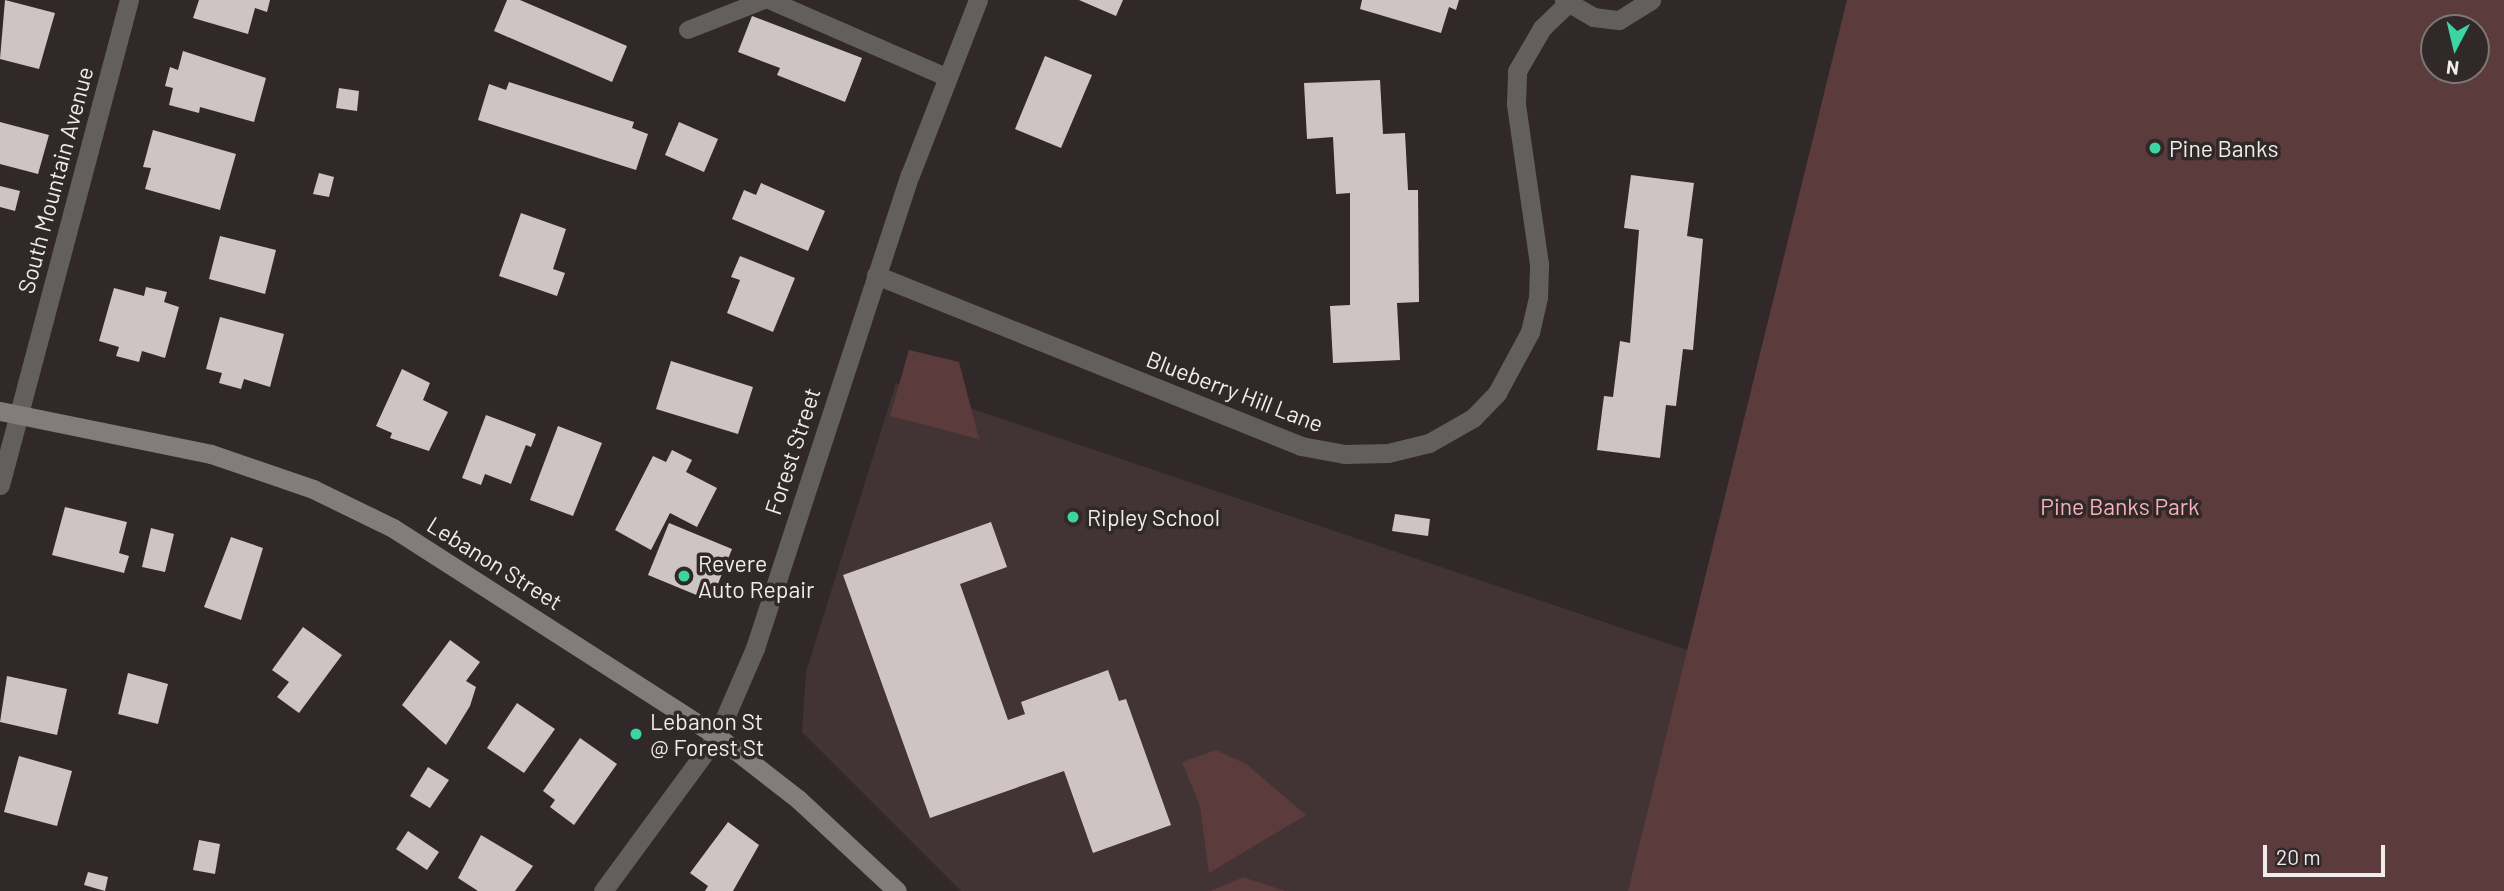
<!DOCTYPE html>
<style>
body{margin:0}
#map{position:relative;width:2504px;height:891px;overflow:hidden;background:#312929;font-family:Barlow,sans-serif}
div>[style]{position:absolute}
.built>*{inset:0;background:#423434}
.green>*{inset:0;background:#5c3b3d}
.building>*{inset:0;background:#cfc4c4}
.service>*{height:18px;margin:-9px;padding:0 9px;transform-origin:9px;border-radius:9px;background:#635f5f}
.minor>*{height:19px;margin:-9.5px;padding:0 9.5px;transform-origin:9.5px;border-radius:9.5px;background:#635f5f}
.tertiary>*{height:19px;margin:-9.5px;padding:0 9.5px;transform-origin:9.5px;border-radius:9.5px;background:#635f5f}
.secondary>*{height:19px;margin:-9.5px;padding:0 9.5px;transform-origin:9.5px;border-radius:9.5px;background:#837c7c}
.dots>*{width:19px;height:19px;translate:-50% -50%;box-sizing:border-box;border:4px solid #312929;border-radius:50%}
span{translate:-50% -50%;white-space:nowrap;text-align:center;line-height:1.15;-webkit-text-stroke:7px #312929;paint-order:stroke}
.poi-label{font-size:23px;color:#f1ecec}
.left{translate:0 -50%;text-align:left}
.street-label{font-size:23px;color:#f1ecec}
.park-label{font-size:23px;color:#f7b2b5}
.north{position:absolute;left:2420px;top:14px;width:70px;height:70px;box-sizing:border-box;background:#312929;border:2px solid #7e7777;border-radius:50%;rotate:187deg;font-size:19px;font-weight:700;line-height:28px;text-align:center;color:#f1ecec}
.north::after{content:'';display:block;margin:auto;width:24px;height:32px;background:#3dd4a3;clip-path:polygon(50% 0,100% 100%,50% 72%,0 100%)}
.scale{position:absolute;left:2263px;top:845px;width:122px;height:32px;box-sizing:border-box;border:4px solid #f1ecec;border-top:0;padding-left:9px;font-size:21px;line-height:24px;white-space:nowrap;color:#f1ecec;-webkit-text-stroke:5px #312929;paint-order:stroke}
</style>
<div id="map">
<div class="built">
<i style="clip-path:polygon(896px 383px,1690px 651px,1628px 891px,1286px 891px,1243px 877px,1210px 891px,961px 891px,802px 732px,806px 672px)"></i>
</div>
<div class="green">
<i style="clip-path:polygon(evenodd,1847px 0,2504px 0,2504px 891px,1628px 891px,1847px 0,2434px 28px,2476px 28px,2476px 70px,2434px 70px,2434px 28px)"></i>
<i style="clip-path:polygon(909px 350px,959px 362px,979px 439px,890px 416px)"></i>
<i style="clip-path:polygon(1216px 750px,1246px 764px,1306px 815px,1209px 873px,1200px 806px,1182px 762px)"></i>
<i style="clip-path:polygon(1243px 877px,1286px 891px,1210px 891px)"></i>
</div>
<div class="building">
<i style="clip-path:polygon(5px 0,55px 13px,39px 69px,0 59px)"></i>
<i style="clip-path:polygon(199px 0,270px 0,267px 12px,255px 8px,248px 34px,193px 18px)"></i>
<i style="clip-path:polygon(507px 0,520px 0,627px 46px,612px 82px,494px 31px)"></i>
<i style="clip-path:polygon(1079px 0,1123px 0,1116px 16px)"></i>
<i style="clip-path:polygon(1362px 0,1459px 0,1456px 10px,1449px 7px,1441px 33px,1360px 9px)"></i>
<i style="clip-path:polygon(752px 16px,862px 58px,845px 102px,777px 75px,780px 68px,738px 52px)"></i>
<i style="clip-path:polygon(183px 51px,266px 78px,254px 122px,200px 107px,199px 113px,169px 105px,173px 88px,165px 86px,170px 67px,178px 70px)"></i>
<i style="clip-path:polygon(1045px 56px,1092px 75px,1061px 148px,1015px 129px)"></i>
<i style="clip-path:polygon(1380px 80px,1383px 134px,1405px 133px,1408px 190px,1418px 190px,1419px 302px,1397px 303px,1400px 360px,1333px 363px,1330px 306px,1350px 305px,1350px 193px,1336px 194px,1333px 137px,1307px 139px,1304px 83px)"></i>
<i style="clip-path:polygon(509px 82px,634px 122px,632px 128px,648px 134px,636px 170px,478px 120px,489px 84px,506px 90px)"></i>
<i style="clip-path:polygon(339px 88px,359px 91px,357px 111px,336px 108px)"></i>
<i style="clip-path:polygon(0 122px,49px 135px,38px 174px,0 164px)"></i>
<i style="clip-path:polygon(679px 122px,718px 139px,704px 172px,665px 155px)"></i>
<i style="clip-path:polygon(153px 130px,236px 154px,220px 210px,145px 189px,151px 168px,143px 167px)"></i>
<i style="clip-path:polygon(319px 173px,334px 177px,329px 197px,313px 194px)"></i>
<i style="clip-path:polygon(1631px 175px,1694px 183px,1687px 236px,1703px 239px,1693px 350px,1683px 349px,1676px 406px,1666px 405px,1660px 458px,1597px 450px,1604px 396px,1613px 397px,1620px 341px,1630px 343px,1639px 230px,1624px 228px)"></i>
<i style="clip-path:polygon(761px 183px,825px 211px,808px 251px,732px 219px,744px 190px,756px 195px)"></i>
<i style="clip-path:polygon(0 186px,20px 191px,15px 211px,0 207px)"></i>
<i style="clip-path:polygon(521px 213px,566px 229px,553px 269px,565px 273px,557px 296px,499px 276px)"></i>
<i style="clip-path:polygon(220px 236px,276px 250px,265px 294px,209px 279px)"></i>
<i style="clip-path:polygon(740px 256px,795px 278px,773px 332px,727px 313px,740px 280px,731px 277px)"></i>
<i style="clip-path:polygon(146px 287px,167px 292px,164px 302px,179px 307px,165px 358px,142px 351px,139px 362px,116px 356px,119px 347px,99px 341px,114px 288px,144px 296px)"></i>
<i style="clip-path:polygon(220px 317px,284px 334px,270px 387px,244px 379px,241px 389px,219px 383px,222px 373px,206px 369px)"></i>
<i style="clip-path:polygon(671px 361px,753px 387px,738px 434px,656px 409px)"></i>
<i style="clip-path:polygon(402px 369px,430px 383px,423px 400px,448px 412px,429px 451px,390px 438px,392px 433px,376px 426px)"></i>
<i style="clip-path:polygon(486px 415px,536px 434px,531px 447px,526px 445px,511px 484px,485px 474px,481px 485px,462px 478px)"></i>
<i style="clip-path:polygon(558px 426px,602px 443px,573px 516px,530px 500px)"></i>
<i style="clip-path:polygon(672px 450px,692px 460px,686px 472px,717px 488px,697px 527px,670px 513px,651px 550px,615px 530px,653px 456px,666px 462px)"></i>
<i style="clip-path:polygon(65px 507px,127px 522px,119px 553px,129px 556px,124px 573px,52px 555px)"></i>
<i style="clip-path:polygon(1395px 514px,1430px 519px,1428px 536px,1392px 531px)"></i>
<i style="clip-path:polygon(991px 522px,1007px 567px,960px 584px,1008px 720px,1025px 714px,1021px 702px,1108px 670px,1119px 701px,1126px 699px,1171px 825px,1093px 853px,1064px 771px,930px 818px,843px 575px)"></i>
<i style="clip-path:polygon(669px 523px,732px 549px,711px 601px,648px 575px)"></i>
<i style="clip-path:polygon(151px 528px,174px 534px,165px 572px,142px 567px)"></i>
<i style="clip-path:polygon(231px 537px,263px 548px,241px 620px,204px 607px)"></i>
<i style="clip-path:polygon(303px 627px,342px 655px,299px 713px,277px 697px,289px 682px,272px 670px)"></i>
<i style="clip-path:polygon(450px 640px,480px 662px,466px 681px,476px 687px,470px 706px,446px 745px,402px 705px)"></i>
<i style="clip-path:polygon(128px 673px,168px 684px,158px 724px,118px 714px)"></i>
<i style="clip-path:polygon(7px 676px,67px 689px,57px 735px,0 722px)"></i>
<i style="clip-path:polygon(517px 703px,555px 729px,524px 773px,487px 748px)"></i>
<i style="clip-path:polygon(580px 738px,617px 764px,574px 825px,550px 807px,555px 800px,543px 791px)"></i>
<i style="clip-path:polygon(19px 756px,72px 771px,57px 826px,4px 812px)"></i>
<i style="clip-path:polygon(428px 767px,449px 780px,430px 808px,410px 796px)"></i>
<i style="clip-path:polygon(728px 822px,759px 845px,733px 891px,705px 891px,708px 886px,690px 873px)"></i>
<i style="clip-path:polygon(408px 831px,439px 852px,427px 870px,396px 849px)"></i>
<i style="clip-path:polygon(481px 835px,533px 866px,515px 891px,478px 891px,458px 878px)"></i>
<i style="clip-path:polygon(199px 840px,220px 844px,215px 874px,193px 870px)"></i>
<i style="clip-path:polygon(88px 872px,108px 877px,105px 891px,84px 885px)"></i>
</div>
<div class="service">
<i style="left:769px;top:0;width:193px;rotate:23.5deg"></i>
<i style="left:688px;top:30px;width:82px;rotate:-21.5deg"></i>
</div>
<div class="minor">
<i style="left:1564px;top:0;width:34px;rotate:30deg"></i>
<i style="left:1593px;top:17px;width:26px;rotate:7deg"></i>
<i style="left:1619px;top:20px;width:38px;rotate:-32deg"></i>
<i style="left:876px;top:275px;width:458px;rotate:21.9deg"></i>
<i style="left:1301px;top:446px;width:45px;rotate:10.3deg"></i>
<i style="left:1345px;top:454px;width:43px;rotate:-1.3deg"></i>
<i style="left:1388px;top:453px;width:42px;rotate:-13.7deg"></i>
<i style="left:1429px;top:443px;width:51px;rotate:-29.6deg"></i>
<i style="left:1473px;top:418px;width:35px;rotate:-46deg"></i>
<i style="left:1497px;top:393px;width:69px;rotate:-61.6deg"></i>
<i style="left:1530px;top:332px;width:36px;rotate:-77deg"></i>
<i style="left:1538px;top:297px;width:33px;rotate:-88deg"></i>
<i style="left:1539px;top:264px;width:162px;rotate:-98.2deg"></i>
<i style="left:1516px;top:104px;width:33px;rotate:-88deg"></i>
<i style="left:1517px;top:71px;width:50px;rotate:-59.8deg"></i>
<i style="left:1542px;top:28px;width:33px;rotate:-44deg"></i>
<i style="left:0;top:485px;width:502px;rotate:-75.11deg"></i>
<i style="left:603px;top:891px;width:192px;rotate:-53.7deg"></i>
</div>
<div class="tertiary">
<i style="left:717px;top:736px;width:96px;rotate:-66.6deg"></i>
<i style="left:755px;top:648px;width:498px;rotate:-71.9deg"></i>
<i style="left:910px;top:175px;width:188px;rotate:-68.8deg"></i>
</div>
<div class="secondary">
<i style="left:0;top:411px;width:215px;rotate:11.5deg"></i>
<i style="left:211px;top:454px;width:108px;rotate:18.9deg"></i>
<i style="left:313px;top:489px;width:89px;rotate:26deg"></i>
<i style="left:393px;top:528px;width:385px;rotate:32.7deg"></i>
<i style="left:717px;top:736px;width:103px;rotate:37.9deg"></i>
<i style="left:798px;top:799px;width:135px;rotate:42.9deg"></i>
</div>
<div class="dots">
<i style="left:2155px;top:148px;background:#3dd4a3"></i>
<i style="left:1073px;top:517px;background:#3dd4a3"></i>
<i style="left:684px;top:576px;background:#3dd4a3"></i>
<i style="left:636px;top:734px;background:#3dd4a3"></i>
</div>
<div class="poi-label">
<span class="left" style="left:2169px;top:148px">Pine Banks</span>
<span class="left" style="left:1087px;top:517px">Ripley School</span>
<span class="left" style="left:698px;top:576px">Revere<br>Auto Repair</span>
<span class="left" style="left:650px;top:734px">Lebanon St<br>@ Forest St</span>
</div>
<div class="street-label">
<span style="left:55px;top:180px;rotate:-75deg">South Mountain Avenue</span>
<span style="left:1235px;top:391px;rotate:21deg">Blueberry Hill Lane</span>
<span style="left:792px;top:451px;rotate:-72deg">Forest Street</span>
<span style="left:495px;top:563px;rotate:32deg">Lebanon Street</span>
</div>
<div class="park-label">
<span style="left:2120px;top:506px">Pine Banks Park</span>
</div>
<div class="north">N</div>
<div class="scale">20 m</div>
</div>
